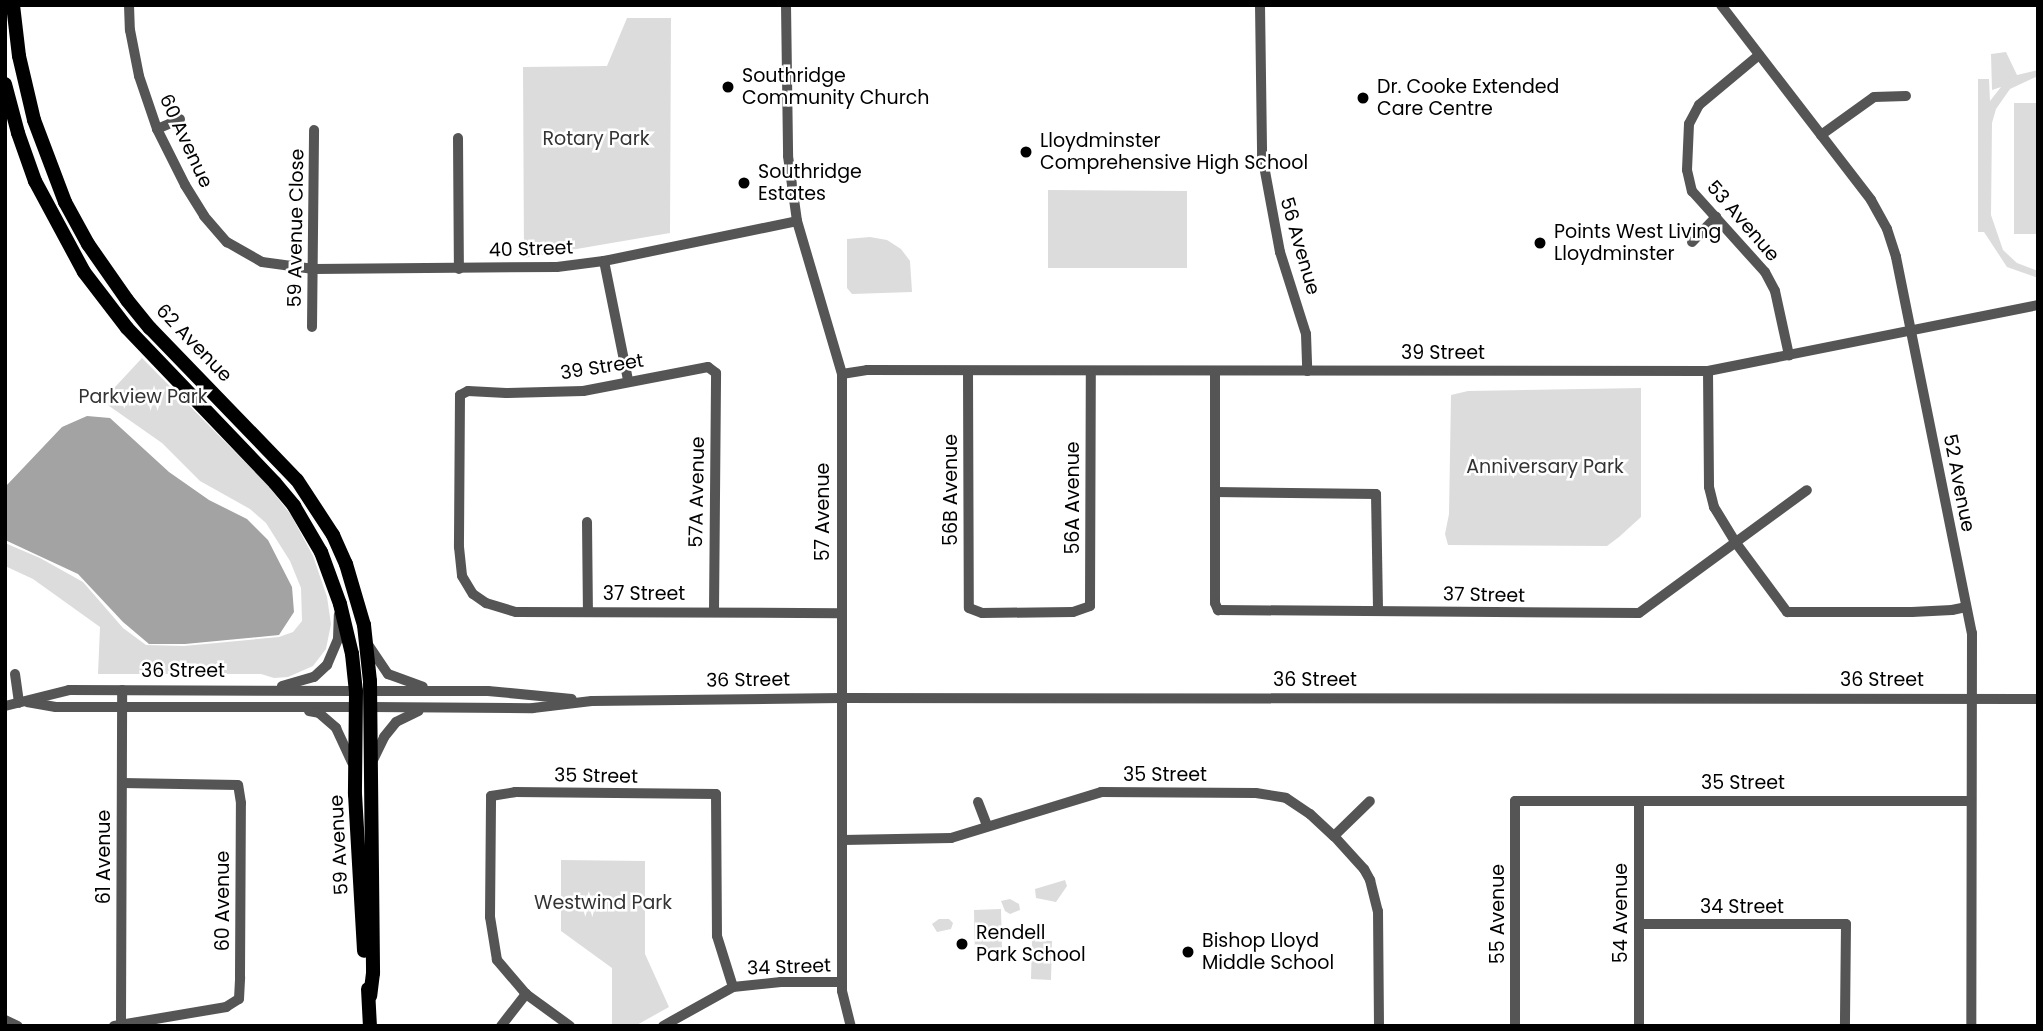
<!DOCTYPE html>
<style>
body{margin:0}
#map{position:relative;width:2043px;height:1031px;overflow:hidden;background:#fff;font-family:Poppins,sans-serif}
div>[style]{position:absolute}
.green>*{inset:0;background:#dcdcdc}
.water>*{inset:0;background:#a3a3a3}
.minor>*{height:10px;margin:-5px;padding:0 5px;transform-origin:5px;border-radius:5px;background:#555}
.major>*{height:14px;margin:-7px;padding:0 7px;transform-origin:7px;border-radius:7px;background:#000}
.dots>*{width:19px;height:19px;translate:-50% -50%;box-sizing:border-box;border:4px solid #fff;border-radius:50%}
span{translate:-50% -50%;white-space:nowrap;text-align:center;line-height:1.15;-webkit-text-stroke:5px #fff;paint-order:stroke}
.poi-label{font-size:19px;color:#000}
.left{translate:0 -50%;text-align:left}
.park-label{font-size:19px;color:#333}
.street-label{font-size:19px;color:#000}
.frame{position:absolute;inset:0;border:7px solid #000;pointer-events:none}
</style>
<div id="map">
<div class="green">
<i style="clip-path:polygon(627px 18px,671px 18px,670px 233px,524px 258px,523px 67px,607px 66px)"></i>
<i style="clip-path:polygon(2006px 52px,2017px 75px,2038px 70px,2038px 76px,2010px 89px,1996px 109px,1992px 123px,1991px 215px,2003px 250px,2017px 263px,2038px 271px,2038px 278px,2007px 267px,1984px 232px,1978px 232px,1978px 79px,1989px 79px,1990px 101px,2001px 87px,1992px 90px,1991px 54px)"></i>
<i style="clip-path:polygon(2014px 103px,2038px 103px,2038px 234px,2014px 234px)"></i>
<i style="clip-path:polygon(1048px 190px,1187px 191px,1187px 268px,1048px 268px)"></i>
<i style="clip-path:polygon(870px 237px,887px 240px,901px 249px,910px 261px,912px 292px,852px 294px,847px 288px,847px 239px)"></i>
<i style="clip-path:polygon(142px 358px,266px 483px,291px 515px,313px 556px,327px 597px,331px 624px,326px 649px,313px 666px,288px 677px,274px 678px,261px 674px,98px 674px,100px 627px,33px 579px,5px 566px,5px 543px,40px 558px,83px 582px,123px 628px,146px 645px,184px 646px,279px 637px,293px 632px,302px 621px,301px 588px,290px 561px,266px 523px,250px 509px,200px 481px,162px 443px,102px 401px)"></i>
<i style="clip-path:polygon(1641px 388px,1641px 517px,1619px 537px,1607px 546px,1448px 545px,1445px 534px,1449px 514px,1451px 395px,1468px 391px)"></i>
<i style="clip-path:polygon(561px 860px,645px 861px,645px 954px,669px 1007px,635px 1026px,612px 1026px,612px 968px,561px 931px)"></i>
<i style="clip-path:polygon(1065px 880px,1067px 886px,1056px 902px,1036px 898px,1035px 889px)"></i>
<i style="clip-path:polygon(1010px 899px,1019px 904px,1020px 910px,1010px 914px,1005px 911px,1001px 901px)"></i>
<i style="clip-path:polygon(1001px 909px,1002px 952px,975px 953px,974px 910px)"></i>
<i style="clip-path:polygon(939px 919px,949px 919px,953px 923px,951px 929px,937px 932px,932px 924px)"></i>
<i style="clip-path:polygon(1032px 940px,1052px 941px,1051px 980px,1031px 979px)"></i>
</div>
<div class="water">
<i style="clip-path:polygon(87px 416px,110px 418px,169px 472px,209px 500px,247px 519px,268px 540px,292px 587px,294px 612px,279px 635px,185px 644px,149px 644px,123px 622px,78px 574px,5px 540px,6px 486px,62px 427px)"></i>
</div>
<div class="minor">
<i style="left:129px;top:5px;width:25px;rotate:88deg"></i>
<i style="left:130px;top:30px;width:47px;rotate:78.9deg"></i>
<i style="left:139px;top:76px;width:56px;rotate:71.2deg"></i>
<i style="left:157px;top:129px;width:63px;rotate:63.4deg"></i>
<i style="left:185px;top:185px;width:36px;rotate:58deg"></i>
<i style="left:204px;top:216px;width:35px;rotate:49deg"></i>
<i style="left:227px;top:242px;width:40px;rotate:29.7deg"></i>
<i style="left:262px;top:262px;width:52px;rotate:7.7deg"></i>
<i style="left:314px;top:269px;width:243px;rotate:-0.5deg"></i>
<i style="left:557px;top:267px;width:47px;rotate:-7.3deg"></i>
<i style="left:604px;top:261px;width:197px;rotate:-11.7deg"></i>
<i style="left:786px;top:5px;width:151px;rotate:89.2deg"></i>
<i style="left:788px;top:156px;width:66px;rotate:82.1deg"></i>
<i style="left:797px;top:221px;width:159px;rotate:73.6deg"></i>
<i style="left:842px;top:374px;width:617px;rotate:90deg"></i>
<i style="left:842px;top:991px;width:36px;rotate:76deg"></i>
<i style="left:1260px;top:5px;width:150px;rotate:89.2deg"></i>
<i style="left:1262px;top:155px;width:99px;rotate:79.5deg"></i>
<i style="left:1280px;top:252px;width:86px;rotate:72.4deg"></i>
<i style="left:1306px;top:334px;width:37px;rotate:88deg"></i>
<i style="left:1721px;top:5px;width:246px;rotate:52.4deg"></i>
<i style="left:1871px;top:200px;width:33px;rotate:61deg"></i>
<i style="left:1887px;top:229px;width:29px;rotate:72deg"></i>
<i style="left:1896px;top:257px;width:384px;rotate:78.6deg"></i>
<i style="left:1972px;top:633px;width:393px;rotate:90.1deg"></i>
<i style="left:1759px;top:55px;width:78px;rotate:140.2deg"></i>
<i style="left:1699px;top:105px;width:21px;rotate:118deg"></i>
<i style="left:1689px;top:124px;width:46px;rotate:92.5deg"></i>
<i style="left:1687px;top:170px;width:22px;rotate:77deg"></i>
<i style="left:1692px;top:191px;width:109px;rotate:48deg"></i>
<i style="left:1765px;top:272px;width:21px;rotate:62deg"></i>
<i style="left:1775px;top:291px;width:66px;rotate:77.7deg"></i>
<i style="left:157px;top:129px;width:25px;rotate:-23deg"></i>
<i style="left:1821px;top:135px;width:65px;rotate:-35.6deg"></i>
<i style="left:1874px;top:97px;width:32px;rotate:-2deg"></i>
<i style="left:458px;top:138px;width:131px;rotate:89.6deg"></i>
<i style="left:1692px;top:242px;width:35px;rotate:-46deg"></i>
<i style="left:604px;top:261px;width:121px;rotate:78.6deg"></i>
<i style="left:312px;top:327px;width:197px;rotate:-89.4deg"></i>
<i style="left:1708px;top:371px;width:116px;rotate:89.5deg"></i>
<i style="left:1709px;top:487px;width:21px;rotate:76deg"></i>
<i style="left:1714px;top:507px;width:42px;rotate:58.6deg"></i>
<i style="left:1736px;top:543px;width:86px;rotate:53.5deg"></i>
<i style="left:1787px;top:612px;width:125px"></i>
<i style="left:1912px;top:612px;width:40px;rotate:-2.9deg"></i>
<i style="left:1952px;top:610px;width:14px;rotate:-12deg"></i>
<i style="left:968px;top:372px;width:236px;rotate:89.8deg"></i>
<i style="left:969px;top:608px;width:14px;rotate:21deg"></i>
<i style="left:982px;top:613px;width:91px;rotate:-0.6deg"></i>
<i style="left:1073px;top:612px;width:18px;rotate:-19deg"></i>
<i style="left:1090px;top:606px;width:234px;rotate:-89.8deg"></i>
<i style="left:1215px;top:372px;width:231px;rotate:90deg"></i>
<i style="left:1215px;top:603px;width:8px;rotate:67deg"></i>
<i style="left:1218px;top:610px;width:421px;rotate:0.4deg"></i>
<i style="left:1639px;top:613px;width:208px;rotate:-36.2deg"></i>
<i style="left:842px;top:374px;width:25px;rotate:-9deg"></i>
<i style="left:867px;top:370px;width:841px;rotate:0.07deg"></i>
<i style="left:1708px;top:371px;width:337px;rotate:-11.3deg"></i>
<i style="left:1215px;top:492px;width:161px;rotate:0.7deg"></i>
<i style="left:1376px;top:494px;width:117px;rotate:89deg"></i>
<i style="left:587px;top:522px;width:90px;rotate:89.4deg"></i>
<i style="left:714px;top:611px;width:238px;rotate:-89.5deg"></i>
<i style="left:716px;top:373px;width:10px;rotate:-143deg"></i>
<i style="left:708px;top:367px;width:127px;rotate:169.1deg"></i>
<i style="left:583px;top:391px;width:77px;rotate:178.5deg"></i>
<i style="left:506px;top:393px;width:38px;rotate:-177deg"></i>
<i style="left:468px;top:391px;width:9px;rotate:153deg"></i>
<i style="left:460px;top:395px;width:152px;rotate:90.4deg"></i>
<i style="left:459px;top:547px;width:29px;rotate:84deg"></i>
<i style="left:462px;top:576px;width:21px;rotate:59deg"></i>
<i style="left:473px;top:594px;width:16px;rotate:35deg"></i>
<i style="left:486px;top:603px;width:31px;rotate:17deg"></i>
<i style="left:516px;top:612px;width:324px;rotate:0.2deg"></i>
<i style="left:369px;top:646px;width:34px;rotate:56deg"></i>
<i style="left:388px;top:674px;width:37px;rotate:20deg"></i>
<i style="left:15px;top:674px;width:29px;rotate:82deg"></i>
<i style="left:282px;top:686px;width:33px;rotate:-16deg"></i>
<i style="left:314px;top:677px;width:18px;rotate:-43deg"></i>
<i style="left:327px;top:665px;width:28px;rotate:-67deg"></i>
<i style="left:338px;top:639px;width:24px;rotate:-88deg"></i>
<i style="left:371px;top:691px;width:117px"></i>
<i style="left:488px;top:691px;width:84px;rotate:5.4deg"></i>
<i style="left:27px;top:702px;width:29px;rotate:10deg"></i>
<i style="left:56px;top:707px;width:300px"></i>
<i style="left:5px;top:706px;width:66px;rotate:-14deg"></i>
<i style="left:69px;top:690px;width:287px;rotate:0.2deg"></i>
<i style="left:371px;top:707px;width:162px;rotate:0.4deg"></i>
<i style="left:533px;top:708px;width:59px;rotate:-6.8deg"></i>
<i style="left:592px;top:701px;width:249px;rotate:-0.7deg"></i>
<i style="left:841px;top:698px;width:1197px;rotate:0.05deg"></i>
<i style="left:309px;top:711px;width:10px;rotate:11deg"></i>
<i style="left:319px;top:713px;width:23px;rotate:41deg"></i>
<i style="left:336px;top:728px;width:38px;rotate:65deg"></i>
<i style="left:373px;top:760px;width:25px;rotate:-64deg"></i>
<i style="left:384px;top:737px;width:19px;rotate:-51deg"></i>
<i style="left:396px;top:722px;width:25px;rotate:-26deg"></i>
<i style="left:1639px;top:801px;width:225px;rotate:90deg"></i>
<i style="left:978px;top:802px;width:25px;rotate:69deg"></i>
<i style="left:1334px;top:836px;width:50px;rotate:-44.2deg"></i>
<i style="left:843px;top:840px;width:108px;rotate:-1.1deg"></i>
<i style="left:951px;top:838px;width:157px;rotate:-17deg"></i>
<i style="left:1101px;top:792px;width:155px;rotate:0.4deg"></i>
<i style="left:1256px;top:793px;width:30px;rotate:9deg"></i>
<i style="left:1286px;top:798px;width:29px;rotate:34deg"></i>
<i style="left:1310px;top:814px;width:33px;rotate:43deg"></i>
<i style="left:1334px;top:836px;width:45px;rotate:47.7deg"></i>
<i style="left:1364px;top:869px;width:13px;rotate:61deg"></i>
<i style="left:1370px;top:880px;width:32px;rotate:76deg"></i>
<i style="left:1378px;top:911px;width:115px;rotate:89.5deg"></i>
<i style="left:1639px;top:924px;width:207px"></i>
<i style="left:1846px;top:924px;width:102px;rotate:90.6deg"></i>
<i style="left:5px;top:1020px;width:14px;rotate:25deg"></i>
<i style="left:121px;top:1024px;width:334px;rotate:-89.8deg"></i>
<i style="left:114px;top:1026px;width:114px;rotate:-9.6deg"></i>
<i style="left:226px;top:1007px;width:15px;rotate:-32deg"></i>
<i style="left:239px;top:999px;width:22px;rotate:-87deg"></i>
<i style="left:240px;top:977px;width:174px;rotate:-89.7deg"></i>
<i style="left:241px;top:803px;width:18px;rotate:-99deg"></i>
<i style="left:238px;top:785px;width:116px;rotate:-179deg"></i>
<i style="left:501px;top:1026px;width:41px;rotate:-52deg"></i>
<i style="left:570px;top:1026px;width:54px;rotate:-144deg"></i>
<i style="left:526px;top:994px;width:45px;rotate:-130.5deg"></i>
<i style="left:497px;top:960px;width:44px;rotate:-99.2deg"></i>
<i style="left:490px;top:917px;width:121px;rotate:-89.5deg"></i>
<i style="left:491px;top:796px;width:24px;rotate:-9deg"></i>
<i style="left:515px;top:792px;width:201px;rotate:0.6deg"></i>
<i style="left:716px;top:794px;width:142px;rotate:89.6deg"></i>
<i style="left:717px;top:936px;width:53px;rotate:72.6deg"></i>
<i style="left:663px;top:1026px;width:80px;rotate:-29.1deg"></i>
<i style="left:733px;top:987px;width:48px;rotate:-5.9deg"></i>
<i style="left:781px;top:982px;width:61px"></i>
<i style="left:1515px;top:1026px;width:225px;rotate:-90deg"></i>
<i style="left:1515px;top:801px;width:456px"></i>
</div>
<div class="major">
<i style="left:13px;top:5px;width:51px;rotate:83.3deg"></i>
<i style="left:19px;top:56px;width:66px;rotate:76.8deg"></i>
<i style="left:34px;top:120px;width:88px;rotate:69.3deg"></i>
<i style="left:65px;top:202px;width:48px;rotate:61.3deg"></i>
<i style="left:88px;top:244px;width:68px;rotate:55.1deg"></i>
<i style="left:127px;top:300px;width:36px;rotate:51deg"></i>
<i style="left:150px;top:328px;width:211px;rotate:46deg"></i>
<i style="left:297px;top:480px;width:66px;rotate:56.8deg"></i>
<i style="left:333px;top:535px;width:32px;rotate:66deg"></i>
<i style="left:346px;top:564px;width:64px;rotate:73.6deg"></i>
<i style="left:364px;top:625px;width:56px;rotate:83.9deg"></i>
<i style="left:370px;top:681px;width:292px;rotate:89.4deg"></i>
<i style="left:373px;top:973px;width:23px;rotate:97deg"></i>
<i style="left:5px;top:84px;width:51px;rotate:75.1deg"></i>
<i style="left:18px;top:133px;width:51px;rotate:70.5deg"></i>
<i style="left:35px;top:181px;width:103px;rotate:61.7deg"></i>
<i style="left:84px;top:272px;width:71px;rotate:52.5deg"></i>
<i style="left:127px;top:328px;width:214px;rotate:46.3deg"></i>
<i style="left:275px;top:483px;width:30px;rotate:50deg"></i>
<i style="left:294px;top:506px;width:53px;rotate:59.6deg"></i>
<i style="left:321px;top:552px;width:55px;rotate:69.9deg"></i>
<i style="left:340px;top:604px;width:51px;rotate:76.5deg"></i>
<i style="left:352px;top:654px;width:37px;rotate:84deg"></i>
<i style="left:356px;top:691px;width:103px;rotate:90.6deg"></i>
<i style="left:355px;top:794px;width:157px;rotate:86.7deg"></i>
<i style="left:368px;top:989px;width:37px;rotate:87deg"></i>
</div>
<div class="dots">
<i style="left:728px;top:87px;background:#000"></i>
<i style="left:1363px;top:98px;background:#000"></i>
<i style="left:1026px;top:152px;background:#000"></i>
<i style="left:744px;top:183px;background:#000"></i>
<i style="left:1540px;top:243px;background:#000"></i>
<i style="left:962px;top:944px;background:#000"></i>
<i style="left:1188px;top:952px;background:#000"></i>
</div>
<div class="poi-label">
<span class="left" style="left:742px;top:87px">Southridge<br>Community Church</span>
<span class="left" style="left:1377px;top:98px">Dr. Cooke Extended<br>Care Centre</span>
<span class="left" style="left:1040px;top:152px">Lloydminster<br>Comprehensive High School</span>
<span class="left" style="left:758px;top:183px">Southridge<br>Estates</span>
<span class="left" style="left:1554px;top:243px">Points West Living<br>Lloydminster</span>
<span class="left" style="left:976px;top:944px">Rendell<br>Park School</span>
<span class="left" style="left:1202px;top:952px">Bishop Lloyd<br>Middle School</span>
</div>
<div class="park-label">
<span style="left:596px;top:139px">Rotary Park</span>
<span style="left:143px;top:397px">Parkview Park</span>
<span style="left:1545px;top:467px">Anniversary Park</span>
<span style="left:603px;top:903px">Westwind Park</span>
</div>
<div class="street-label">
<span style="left:186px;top:141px;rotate:65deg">60 Avenue</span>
<span style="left:1743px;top:221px;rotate:49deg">53 Avenue</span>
<span style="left:296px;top:228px;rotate:-89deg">59 Avenue Close</span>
<span style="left:1300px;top:246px;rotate:74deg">56 Avenue</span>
<span style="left:531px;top:249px;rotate:-2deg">40 Street</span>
<span style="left:194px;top:343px;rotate:46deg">62 Avenue</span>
<span style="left:1443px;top:353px">39 Street</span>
<span style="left:602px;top:367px;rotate:-9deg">39 Street</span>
<span style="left:1959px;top:483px;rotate:79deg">52 Avenue</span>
<span style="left:951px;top:490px;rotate:-90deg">56B Avenue</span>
<span style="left:697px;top:492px;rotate:-89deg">57A Avenue</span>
<span style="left:1073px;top:498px;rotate:-90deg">56A Avenue</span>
<span style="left:823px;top:512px;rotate:-90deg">57 Avenue</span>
<span style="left:644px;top:594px">37 Street</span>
<span style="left:1484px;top:595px;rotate:1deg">37 Street</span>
<span style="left:183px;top:671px">36 Street</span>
<span style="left:748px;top:680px;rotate:-1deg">36 Street</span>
<span style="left:1315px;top:680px">36 Street</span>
<span style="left:1882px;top:680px">36 Street</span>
<span style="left:1165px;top:775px">35 Street</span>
<span style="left:596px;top:776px;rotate:1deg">35 Street</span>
<span style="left:1743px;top:783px">35 Street</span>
<span style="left:339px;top:845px;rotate:-93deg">59 Avenue</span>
<span style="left:104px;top:857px;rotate:-90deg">61 Avenue</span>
<span style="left:223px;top:901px;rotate:-90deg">60 Avenue</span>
<span style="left:1742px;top:907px">34 Street</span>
<span style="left:1621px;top:913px;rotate:-90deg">54 Avenue</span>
<span style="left:1498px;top:914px;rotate:-90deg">55 Avenue</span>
<span style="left:789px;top:967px;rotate:-2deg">34 Street</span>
</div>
<div class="frame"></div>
</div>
